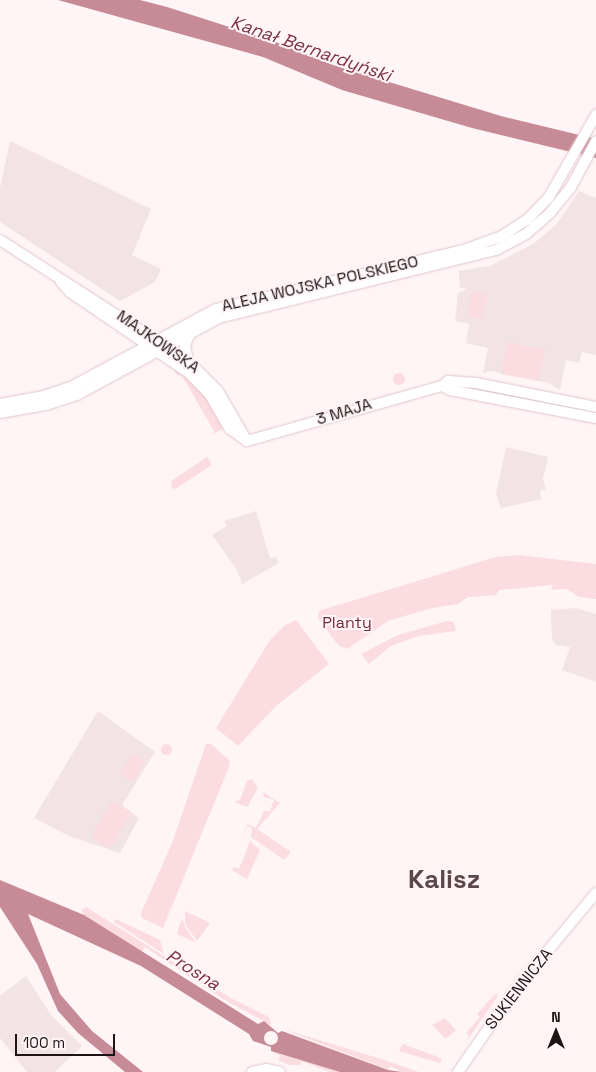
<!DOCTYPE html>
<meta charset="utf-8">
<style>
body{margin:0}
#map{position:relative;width:596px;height:1072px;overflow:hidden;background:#fff4f6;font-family:"Space Grotesk",sans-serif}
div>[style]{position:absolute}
.built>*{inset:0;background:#f2e3e6}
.green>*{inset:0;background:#fbdce1}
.round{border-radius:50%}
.water>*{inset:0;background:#c78a97}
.pier>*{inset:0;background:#fff4f6}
.roads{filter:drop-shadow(0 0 1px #e0c6cb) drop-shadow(0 0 1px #e0c6cb)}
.secondary>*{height:10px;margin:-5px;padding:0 5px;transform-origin:5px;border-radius:5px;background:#fff}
span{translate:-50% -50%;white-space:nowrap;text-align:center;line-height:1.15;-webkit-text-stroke:4px #fff4f6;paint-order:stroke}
.street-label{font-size:16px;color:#1d1416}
.park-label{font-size:16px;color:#73293e}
.water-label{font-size:18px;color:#7b3145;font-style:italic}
.town-label{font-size:26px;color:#5c474b;font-weight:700}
.north{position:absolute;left:531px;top:1007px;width:50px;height:50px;-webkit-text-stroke:4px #fff4f6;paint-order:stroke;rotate:0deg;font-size:14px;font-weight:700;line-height:20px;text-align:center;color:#1d1416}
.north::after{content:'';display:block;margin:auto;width:18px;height:22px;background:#1d1416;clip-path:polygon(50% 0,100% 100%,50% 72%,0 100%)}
.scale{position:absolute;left:15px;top:1034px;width:100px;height:22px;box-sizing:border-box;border:2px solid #1d1416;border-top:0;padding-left:6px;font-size:15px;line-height:18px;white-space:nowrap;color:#1d1416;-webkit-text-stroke:4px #fff4f6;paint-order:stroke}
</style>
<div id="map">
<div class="built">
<i style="clip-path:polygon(10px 141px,151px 209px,132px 255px,161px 269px,155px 282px,120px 301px,0 222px,0 188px)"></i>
<i style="clip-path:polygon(579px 191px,596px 198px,596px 355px,582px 352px,579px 363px,566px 360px,560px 390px,549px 383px,491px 371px,483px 373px,488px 348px,466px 343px,469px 324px,455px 321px,458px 293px,468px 289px,460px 288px,459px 271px,490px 266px,533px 244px,556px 225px)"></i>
<i style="clip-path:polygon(506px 447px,548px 457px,543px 479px,546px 489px,540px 491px,541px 499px,501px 508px,496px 494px)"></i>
<i style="clip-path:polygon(256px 511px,270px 559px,276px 557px,279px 563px,242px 584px,237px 570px,212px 535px,227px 526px,224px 521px)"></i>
<i style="clip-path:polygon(576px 608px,596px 614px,596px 682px,562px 670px,570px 647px,556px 645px,552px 639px,551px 610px)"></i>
<i style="clip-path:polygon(98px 711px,155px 752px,122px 805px,139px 818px,120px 853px,69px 836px,34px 818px)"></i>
<i style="clip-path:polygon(26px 976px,51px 1015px,82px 1046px,55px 1072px,27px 1072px,0 1038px,0 996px)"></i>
</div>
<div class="green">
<i style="clip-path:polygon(472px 291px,487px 294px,482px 319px,467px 316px)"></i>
<i style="clip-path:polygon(508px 341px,520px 346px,545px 348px,539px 381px,501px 374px)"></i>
<i style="clip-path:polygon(173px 368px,184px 374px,206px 396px,224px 428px,212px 435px,214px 431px,181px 374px,178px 376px)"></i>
<i class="round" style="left:393px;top:373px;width:12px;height:12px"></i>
<i style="clip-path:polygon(207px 457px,212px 465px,175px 489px,172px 488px,171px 481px)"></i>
<i style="clip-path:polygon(518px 555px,596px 564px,596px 599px,579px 597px,567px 589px,551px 590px,553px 585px,499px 590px,496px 595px,468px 597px,458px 604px,432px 608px,388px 621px,347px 649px,338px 645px,318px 618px,319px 612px,322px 610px,496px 557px)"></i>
<i style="clip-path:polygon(296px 620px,329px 664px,276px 706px,238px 746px,216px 728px,270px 640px,285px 625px)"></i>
<i style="clip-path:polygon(447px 621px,454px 622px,456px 631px,418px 636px,391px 646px,369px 664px,361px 654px,398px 635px)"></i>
<i class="round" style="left:160.5px;top:743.5px;width:11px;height:11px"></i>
<i style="clip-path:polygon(206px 744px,211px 744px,230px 761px,229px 767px,163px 928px,142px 918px,141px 913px,172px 843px)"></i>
<i style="clip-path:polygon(132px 754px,145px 761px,133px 782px,120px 774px)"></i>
<i style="clip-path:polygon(252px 779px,258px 788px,247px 807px,234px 802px,240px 800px,247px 781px)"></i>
<i style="clip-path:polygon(263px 792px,280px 803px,257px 829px,291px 852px,284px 860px,251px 837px,252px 828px,247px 826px,240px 843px,247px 824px,256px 828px,264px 811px,270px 811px,274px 800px,264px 797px)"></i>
<i style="clip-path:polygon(112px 801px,131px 812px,110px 849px,91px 837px)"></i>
<i style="clip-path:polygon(250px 841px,260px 850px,247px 879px,232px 870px,233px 867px,239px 869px)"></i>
<i style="clip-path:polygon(83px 905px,229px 997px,269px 1017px,271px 1025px,223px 999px,145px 947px,142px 952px,84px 915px,81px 910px,86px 908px)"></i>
<i style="clip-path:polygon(185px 911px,210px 923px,197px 941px,185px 924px)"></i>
<i style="clip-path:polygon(182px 918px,185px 927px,196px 943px,177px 934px)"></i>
<i style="clip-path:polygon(116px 919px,160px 940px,164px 954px,114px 922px)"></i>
<i style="clip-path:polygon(496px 993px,498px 996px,464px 1045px,469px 1036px,466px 1033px,480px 1017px,477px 1014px)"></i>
<i style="clip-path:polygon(445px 1018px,456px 1030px,446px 1039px,432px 1025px)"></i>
<i style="clip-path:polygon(283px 1029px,381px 1059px,419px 1072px,402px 1072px,390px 1066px,389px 1070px)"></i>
<i style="clip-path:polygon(403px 1044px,438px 1057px,442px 1060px,440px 1063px,399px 1051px)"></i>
<i style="clip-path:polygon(271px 1051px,301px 1060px,340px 1072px,330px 1072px,301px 1061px,301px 1065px,290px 1065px,278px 1060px,280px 1056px)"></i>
</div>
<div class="water">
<i style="clip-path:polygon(58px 0,140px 0,167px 7px,273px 41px,333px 65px,501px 116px,596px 139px,596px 158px,472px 128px,342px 90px,263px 57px)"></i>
<i style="clip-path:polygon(0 880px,84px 915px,258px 1024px,264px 1021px,278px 1033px,282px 1031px,388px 1070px,402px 1072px,340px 1072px,271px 1051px,271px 1047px,253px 1041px,249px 1034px,141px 966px,28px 914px,60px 994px,92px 1031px,143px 1072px,125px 1072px,78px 1033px,58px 1011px,37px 964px,0 907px)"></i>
</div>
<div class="pier">
<i class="round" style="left:264px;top:1031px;width:14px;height:14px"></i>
</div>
<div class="roads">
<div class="secondary">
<i style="left:0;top:240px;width:224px;rotate:32.8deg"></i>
<i style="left:188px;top:361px;width:42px;rotate:45deg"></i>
<i style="left:218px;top:391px;width:58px;rotate:59.9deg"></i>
<i style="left:61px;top:282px;width:13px;rotate:48deg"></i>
<i style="left:70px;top:292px;width:145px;rotate:34.3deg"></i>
<i style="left:190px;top:374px;width:29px;rotate:46deg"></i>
<i style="left:210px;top:395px;width:39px;rotate:60deg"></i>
<i style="left:230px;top:429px;width:21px;rotate:35deg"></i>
<i style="left:188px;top:361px;width:16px;rotate:-101deg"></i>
<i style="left:185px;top:345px;width:15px;rotate:-67deg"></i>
<i style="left:442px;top:386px;width:9px;rotate:27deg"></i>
<i style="left:450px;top:390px;width:149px;rotate:10.9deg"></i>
<i style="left:0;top:404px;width:45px;rotate:-10.3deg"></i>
<i style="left:44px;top:396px;width:31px;rotate:-19deg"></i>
<i style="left:73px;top:386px;width:162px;rotate:-28.3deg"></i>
<i style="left:216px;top:309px;width:255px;rotate:-13.4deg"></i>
<i style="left:464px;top:250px;width:40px;rotate:-20.2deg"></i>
<i style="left:502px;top:236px;width:31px;rotate:-33deg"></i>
<i style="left:528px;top:219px;width:30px;rotate:-46deg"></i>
<i style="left:549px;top:197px;width:95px;rotate:-60.2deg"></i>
<i style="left:0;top:413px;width:47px;rotate:-9.9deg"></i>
<i style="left:46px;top:405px;width:33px;rotate:-18deg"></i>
<i style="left:77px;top:395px;width:162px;rotate:-28.5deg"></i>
<i style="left:219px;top:318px;width:285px;rotate:-13.8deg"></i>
<i style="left:496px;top:250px;width:34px;rotate:-28deg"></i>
<i style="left:526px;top:234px;width:32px;rotate:-41deg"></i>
<i style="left:550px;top:213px;width:33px;rotate:-51deg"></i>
<i style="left:571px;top:187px;width:52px;rotate:-61.5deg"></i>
<i style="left:247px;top:441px;width:203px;rotate:-15.8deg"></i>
<i style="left:442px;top:386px;width:8px;rotate:-40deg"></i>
<i style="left:448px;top:381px;width:28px;rotate:4deg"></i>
<i style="left:476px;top:383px;width:122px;rotate:11.3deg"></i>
<i style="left:252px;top:1072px;width:14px;rotate:-12deg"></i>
<i style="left:266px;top:1069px;width:14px;rotate:12deg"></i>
<i style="left:458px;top:1072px;width:101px;rotate:-55.1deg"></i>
<i style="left:516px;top:989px;width:125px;rotate:-50.2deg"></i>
</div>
</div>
<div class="street-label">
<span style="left:320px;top:284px;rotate:-13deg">ALEJA WOJSKA POLSKIEGO</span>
<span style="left:158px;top:342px;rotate:35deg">MAJKOWSKA</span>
<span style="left:344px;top:412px;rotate:-17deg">3 MAJA</span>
<span style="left:519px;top:989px;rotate:-52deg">SUKIENNICZA</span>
</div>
<div class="park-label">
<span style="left:347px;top:623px">Planty</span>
</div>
<div class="water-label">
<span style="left:311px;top:49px;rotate:19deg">Kanał Bernardyński</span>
<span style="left:193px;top:970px;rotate:32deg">Prosna</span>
</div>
<div class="town-label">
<span style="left:444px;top:880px">Kalisz</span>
</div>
<div class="north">N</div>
<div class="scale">100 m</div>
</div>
